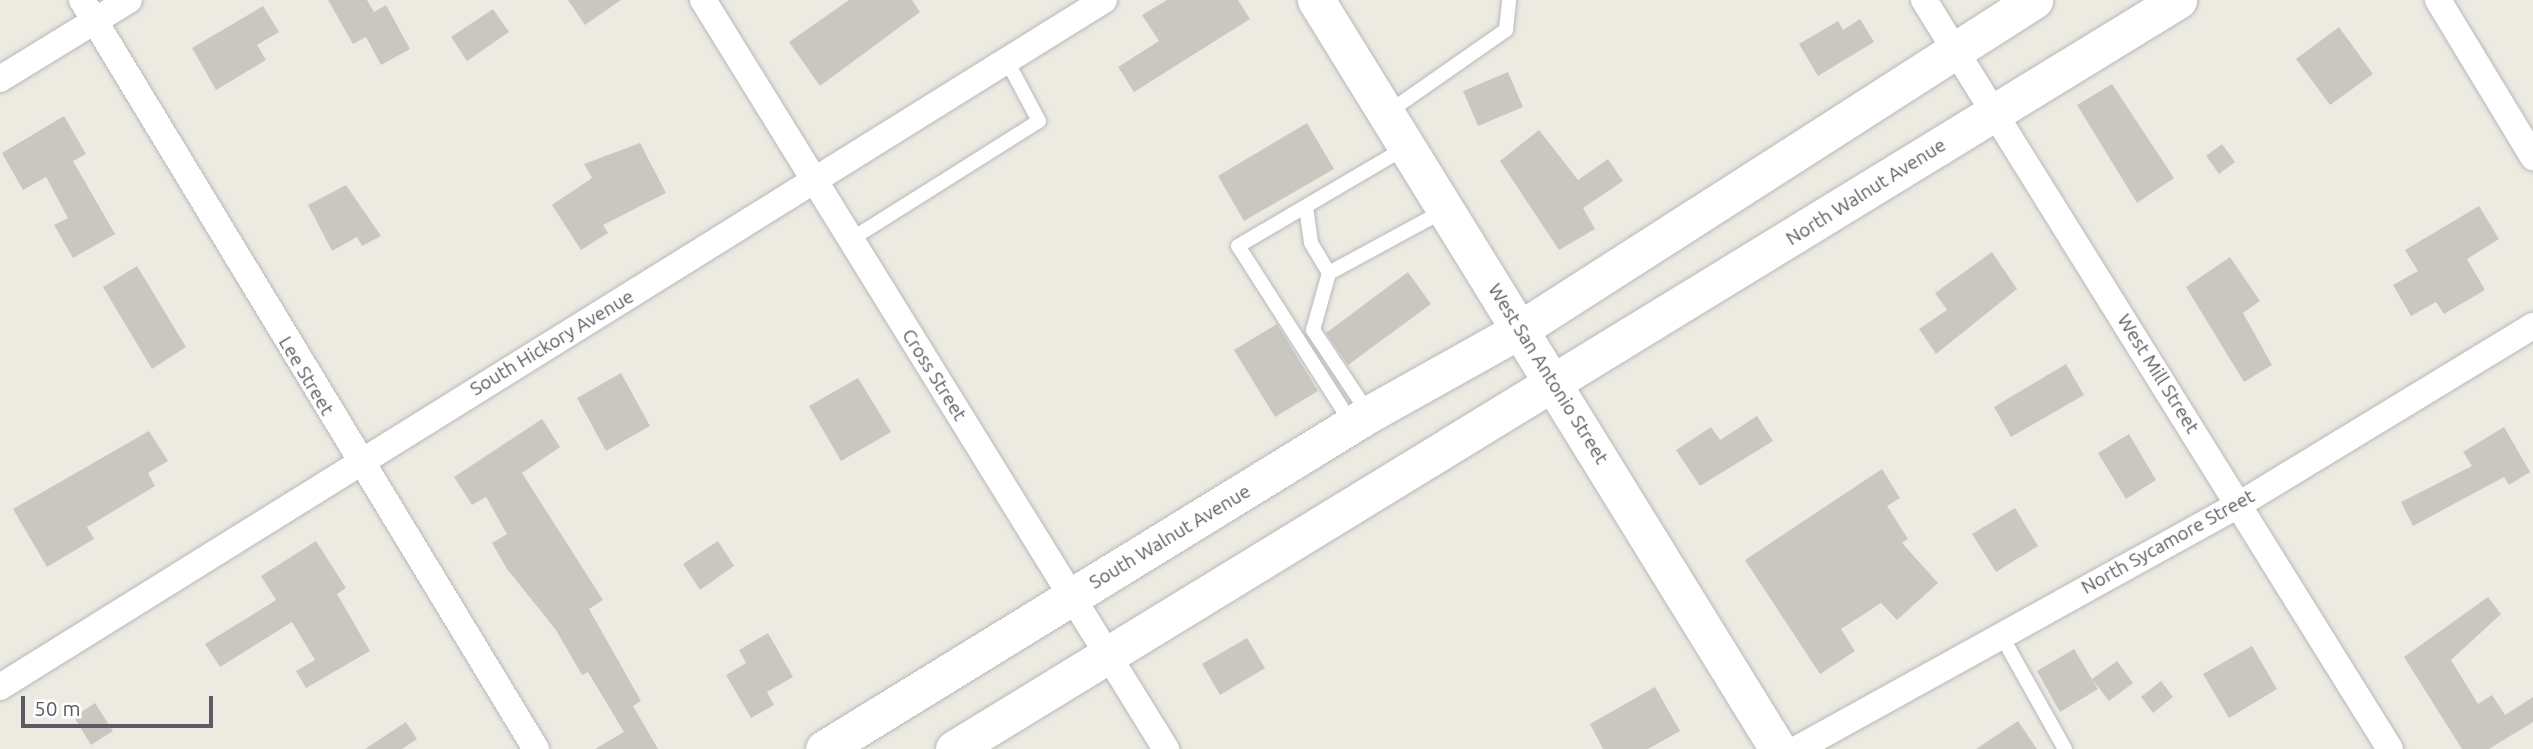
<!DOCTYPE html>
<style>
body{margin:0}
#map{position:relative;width:2533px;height:749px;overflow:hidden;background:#edebe1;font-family:Ubuntu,sans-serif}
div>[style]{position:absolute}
.building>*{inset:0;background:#cac7c0}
.roads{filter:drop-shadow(0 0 2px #b6b9be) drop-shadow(0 0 2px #b6b9be)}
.lane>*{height:14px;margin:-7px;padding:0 7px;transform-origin:7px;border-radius:7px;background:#fff}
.street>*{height:26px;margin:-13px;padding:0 13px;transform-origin:13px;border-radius:13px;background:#fff}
.secondary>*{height:37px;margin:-18.5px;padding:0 18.5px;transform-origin:18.5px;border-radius:18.5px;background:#fff}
span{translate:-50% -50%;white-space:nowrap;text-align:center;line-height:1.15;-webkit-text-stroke:5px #fff;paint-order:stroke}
.street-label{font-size:19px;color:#595d63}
.scale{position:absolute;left:21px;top:696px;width:192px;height:32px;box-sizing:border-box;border:4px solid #595d63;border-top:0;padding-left:9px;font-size:21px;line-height:24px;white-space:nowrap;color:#595d63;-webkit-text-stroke:5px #fff;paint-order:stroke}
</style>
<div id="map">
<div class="building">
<i style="clip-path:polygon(328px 0,367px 0,374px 12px,386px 5px,410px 49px,381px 65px,366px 37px,353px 44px)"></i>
<i style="clip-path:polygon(568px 0,621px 0,585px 25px)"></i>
<i style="clip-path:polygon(849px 0,912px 0,920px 12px,820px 86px,789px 42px)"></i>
<i style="clip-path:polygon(1167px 0,1238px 0,1250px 19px,1134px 92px,1118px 67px,1159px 41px,1142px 15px)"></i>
<i style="clip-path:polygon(263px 6px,279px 32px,257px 45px,266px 60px,216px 90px,192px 48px)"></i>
<i style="clip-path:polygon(493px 9px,509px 32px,467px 61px,451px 37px)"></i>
<i style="clip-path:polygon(1860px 19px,1874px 42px,1818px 76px,1799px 44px,1838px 21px,1843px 30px)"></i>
<i style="clip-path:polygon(2339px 27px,2373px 74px,2330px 105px,2296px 59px)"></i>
<i style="clip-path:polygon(1508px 72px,1523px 107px,1478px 126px,1463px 91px)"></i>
<i style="clip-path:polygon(2112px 84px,2174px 178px,2137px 203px,2077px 105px)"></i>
<i style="clip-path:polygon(64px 116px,86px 154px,73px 161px,115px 234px,73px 258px,54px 225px,68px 218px,46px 177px,23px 190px,2px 153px)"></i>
<i style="clip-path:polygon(1307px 123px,1334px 169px,1244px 221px,1218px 176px)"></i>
<i style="clip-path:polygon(1539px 130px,1578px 180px,1608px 159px,1623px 181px,1583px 208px,1595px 229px,1559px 250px,1500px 161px)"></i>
<i style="clip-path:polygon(640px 143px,666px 193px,603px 225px,608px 233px,581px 250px,552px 205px,592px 178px,584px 164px)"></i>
<i style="clip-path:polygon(2222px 144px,2235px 162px,2219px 174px,2206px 156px)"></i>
<i style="clip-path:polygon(346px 185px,381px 236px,362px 246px,357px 237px,332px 251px,308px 205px)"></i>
<i style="clip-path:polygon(2479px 206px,2499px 239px,2467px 259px,2485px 290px,2444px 314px,2436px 302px,2411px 316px,2393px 285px,2418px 271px,2405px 250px)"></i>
<i style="clip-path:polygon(1992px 252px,2017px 289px,1936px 354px,1919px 329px,1947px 310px,1935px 293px)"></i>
<i style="clip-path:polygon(2230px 257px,2260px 301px,2243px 313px,2272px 365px,2244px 382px,2186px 287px)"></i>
<i style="clip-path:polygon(137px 266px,186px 347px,152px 369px,103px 287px)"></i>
<i style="clip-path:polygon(1408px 272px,1431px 304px,1348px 365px,1326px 333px)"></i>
<i style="clip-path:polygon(1277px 324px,1318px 391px,1275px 417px,1234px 350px)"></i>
<i style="clip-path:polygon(2066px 364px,2084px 395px,2011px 437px,1994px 407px)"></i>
<i style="clip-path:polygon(621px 373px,650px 426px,606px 451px,577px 398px)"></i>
<i style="clip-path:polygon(858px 378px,891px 432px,841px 461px,809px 406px)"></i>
<i style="clip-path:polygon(1757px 416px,1773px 441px,1700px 486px,1676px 450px,1711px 427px,1720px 440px)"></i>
<i style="clip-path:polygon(542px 419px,560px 447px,522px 473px,603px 600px,589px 609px,641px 701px,633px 706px,658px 749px,595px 749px,624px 732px,588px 672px,582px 675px,556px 630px,507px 569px,492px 543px,507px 534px,486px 497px,472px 505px,454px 477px)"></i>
<i style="clip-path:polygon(2504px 427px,2530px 472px,2509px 485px,2504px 477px,2413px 526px,2401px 502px,2472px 466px,2463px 452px)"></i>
<i style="clip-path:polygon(149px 431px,168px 461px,148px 473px,155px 486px,87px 527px,94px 539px,47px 567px,13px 509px)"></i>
<i style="clip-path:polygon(2129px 434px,2156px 480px,2126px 499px,2098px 453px)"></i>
<i style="clip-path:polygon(1882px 469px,1900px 498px,1887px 506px,1908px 539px,1902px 543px,1938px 583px,1897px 620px,1881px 603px,1841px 629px,1855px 651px,1820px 674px,1745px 560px)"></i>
<i style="clip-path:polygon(2015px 508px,2038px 546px,1996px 572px,1972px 534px)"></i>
<i style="clip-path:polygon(316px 541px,346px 588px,337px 594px,370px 651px,306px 688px,296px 671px,315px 660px,292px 622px,220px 667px,205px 644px,276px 600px,261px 576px)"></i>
<i style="clip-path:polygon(718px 541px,734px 566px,700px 590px,683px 564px)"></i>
<i style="clip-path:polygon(2488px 597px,2501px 614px,2451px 660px,2478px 704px,2492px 695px,2505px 715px,2533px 697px,2533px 722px,2489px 749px,2462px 749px,2404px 657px)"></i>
<i style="clip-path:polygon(768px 633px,793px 677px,767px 692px,774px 705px,751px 718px,726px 675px,746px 663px,739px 650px)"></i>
<i style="clip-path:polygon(1247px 638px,1265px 668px,1220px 695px,1202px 664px)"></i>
<i style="clip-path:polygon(2252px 646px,2277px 689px,2229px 718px,2203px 674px)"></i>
<i style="clip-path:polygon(2074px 649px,2098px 689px,2060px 712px,2037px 671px)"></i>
<i style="clip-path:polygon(2117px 661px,2133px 683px,2109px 701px,2092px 679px)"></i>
<i style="clip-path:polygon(2161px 681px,2173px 697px,2153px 713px,2141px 697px)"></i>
<i style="clip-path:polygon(1655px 687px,1680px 731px,1648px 749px,1603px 749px,1590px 724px)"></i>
<i style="clip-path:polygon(95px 703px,113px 731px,91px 745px,74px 717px)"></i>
<i style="clip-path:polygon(2018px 721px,2037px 749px,1976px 749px)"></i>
<i style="clip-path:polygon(406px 722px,417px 739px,402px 749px,365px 749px)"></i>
</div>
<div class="roads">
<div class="lane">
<i style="left:1387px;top:113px;width:145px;rotate:-34.9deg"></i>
<i style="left:1506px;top:30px;width:30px;rotate:-84deg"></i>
<i style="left:1306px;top:207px;width:36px;rotate:82deg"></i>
<i style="left:1311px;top:243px;width:35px;rotate:59deg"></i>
<i style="left:850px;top:240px;width:223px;rotate:-32.2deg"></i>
<i style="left:1039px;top:121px;width:68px;rotate:-118.1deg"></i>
<i style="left:1369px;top:414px;width:101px;rotate:-123.7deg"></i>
<i style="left:1313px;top:330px;width:59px;rotate:-74.3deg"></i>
<i style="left:1329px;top:273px;width:132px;rotate:-28.5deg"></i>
<i style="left:1352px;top:424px;width:211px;rotate:-122.6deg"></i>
<i style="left:1238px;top:246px;width:196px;rotate:-30.4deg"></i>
<i style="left:2001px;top:635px;width:131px;rotate:60.7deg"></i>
</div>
<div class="street">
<i style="left:82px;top:0;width:876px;rotate:58.78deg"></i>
<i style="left:703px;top:0;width:881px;rotate:58.28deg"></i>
<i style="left:1924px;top:0;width:882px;rotate:58.11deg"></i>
<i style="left:2438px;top:0;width:184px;rotate:58.8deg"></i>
<i style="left:0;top:79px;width:151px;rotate:-31.5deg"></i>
<i style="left:0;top:687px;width:1300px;rotate:-31.89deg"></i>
<i style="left:1797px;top:749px;width:506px;rotate:-28.94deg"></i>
<i style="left:2240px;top:504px;width:343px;rotate:-31.3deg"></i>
</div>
<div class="secondary">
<i style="left:1316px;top:0;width:880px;rotate:58.33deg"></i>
<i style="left:824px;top:749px;width:640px;rotate:-31.58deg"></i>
<i style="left:1369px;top:414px;width:172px;rotate:-29.2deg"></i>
<i style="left:1519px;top:330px;width:612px;rotate:-32.65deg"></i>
<i style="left:954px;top:749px;width:1435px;rotate:-31.46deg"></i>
</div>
</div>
<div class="street-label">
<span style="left:1866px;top:192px;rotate:-32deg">North Walnut Avenue</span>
<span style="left:552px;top:343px;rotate:-31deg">South Hickory Avenue</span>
<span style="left:1548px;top:374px;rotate:58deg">West San Antonio Street</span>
<span style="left:2158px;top:374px;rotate:58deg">West Mill Street</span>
<span style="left:934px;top:375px;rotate:58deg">Cross Street</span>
<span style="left:306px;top:376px;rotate:59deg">Lee Street</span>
<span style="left:1170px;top:537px;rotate:-31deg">South Walnut Avenue</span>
<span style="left:2168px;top:542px;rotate:-29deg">North Sycamore Street</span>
</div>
<div class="scale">50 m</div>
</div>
